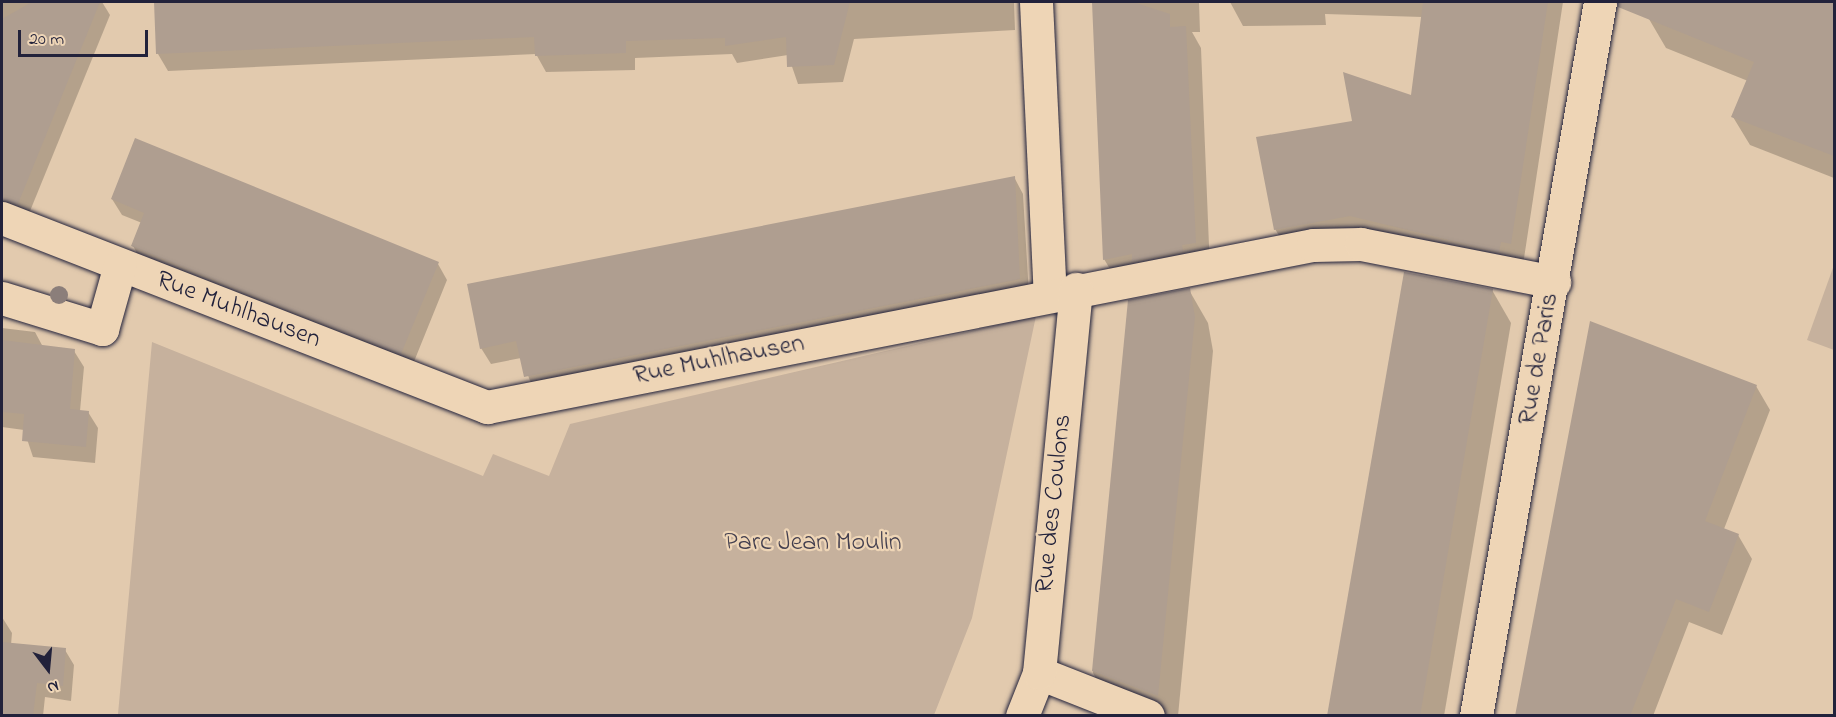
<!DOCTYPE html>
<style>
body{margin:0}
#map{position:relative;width:1836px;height:717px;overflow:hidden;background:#e2caae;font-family:"Indie Flower",sans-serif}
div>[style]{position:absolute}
.green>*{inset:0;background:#c6b19d}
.shadow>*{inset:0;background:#0003}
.building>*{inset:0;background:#af9e90}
.roads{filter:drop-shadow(0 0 2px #22223b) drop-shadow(0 0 2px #22223b)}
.minor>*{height:33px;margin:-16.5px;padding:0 16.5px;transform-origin:16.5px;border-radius:16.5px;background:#eed5b6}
.major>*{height:33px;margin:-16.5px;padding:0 16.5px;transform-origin:16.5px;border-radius:16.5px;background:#eed5b6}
.trees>*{width:18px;height:18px;margin:-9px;border-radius:50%;background:#8b7e7a}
span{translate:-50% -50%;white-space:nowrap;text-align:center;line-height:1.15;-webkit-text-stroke:4.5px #eed5b6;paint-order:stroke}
.street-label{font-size:26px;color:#22223b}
.park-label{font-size:26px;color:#433f4f}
.frame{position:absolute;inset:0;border:3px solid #22223b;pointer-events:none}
.north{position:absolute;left:18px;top:639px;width:60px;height:60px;-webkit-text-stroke:4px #eed5b6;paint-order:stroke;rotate:164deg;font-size:16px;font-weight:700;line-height:24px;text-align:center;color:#22223b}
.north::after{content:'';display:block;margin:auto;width:21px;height:27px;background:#22223b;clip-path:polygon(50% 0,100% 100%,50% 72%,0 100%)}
.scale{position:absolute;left:18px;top:30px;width:130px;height:27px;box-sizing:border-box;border:3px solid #22223b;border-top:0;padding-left:8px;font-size:18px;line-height:21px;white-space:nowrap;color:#22223b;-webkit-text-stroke:4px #eed5b6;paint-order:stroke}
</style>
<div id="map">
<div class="green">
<i style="clip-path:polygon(1834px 265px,1834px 350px,1807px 340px)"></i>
<i style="clip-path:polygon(1036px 316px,972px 618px,934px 715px,118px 714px,152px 342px,483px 476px,493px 454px,549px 476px,570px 424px)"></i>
</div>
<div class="shadow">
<i style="clip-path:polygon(2px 2px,102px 2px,110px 15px,28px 216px,2px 205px)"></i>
<i style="clip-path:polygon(155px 2px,1014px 2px,1015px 30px,854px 39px,843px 82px,798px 84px,788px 55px,737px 63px,732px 54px,635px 58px,635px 70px,546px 72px,536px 54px,168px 71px,158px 54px)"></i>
<i style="clip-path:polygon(1093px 2px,1199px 2px,1200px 32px,1192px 32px,1201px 48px,1210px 270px,1120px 286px,1104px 259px)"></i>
<i style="clip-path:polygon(1230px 2px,1563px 2px,1523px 265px,1288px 250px,1275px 229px,1353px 122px,1412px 97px,1422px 17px,1325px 14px,1326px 25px,1243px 26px)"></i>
<i style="clip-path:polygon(1653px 2px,1834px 2px,1834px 178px,1750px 145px,1733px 117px,1748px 81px,1666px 48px,1649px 19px)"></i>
<i style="clip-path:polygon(1014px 177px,1023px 194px,1029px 295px,535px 393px,521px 358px,491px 364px,481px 348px)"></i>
<i style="clip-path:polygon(112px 199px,438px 264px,447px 280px,411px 369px,142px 262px,133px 246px,142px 223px,122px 215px)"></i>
<i style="clip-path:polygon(1189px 290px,1208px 323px,1213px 351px,1178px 716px,1135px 716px,1112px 706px,1093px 673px,1129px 302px)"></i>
<i style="clip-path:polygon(1492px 290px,1511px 323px,1444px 716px,1328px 716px)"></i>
<i style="clip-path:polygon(2px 328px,35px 332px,43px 347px,74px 351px,84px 367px,80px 411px,88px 412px,98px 428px,95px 463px,33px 457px,24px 430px,2px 427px)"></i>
<i style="clip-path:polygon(1756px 386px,1770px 410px,1724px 529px,1738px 535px,1752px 559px,1722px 635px,1689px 622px,1653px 716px,1516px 716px)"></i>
<i style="clip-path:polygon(2px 617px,12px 633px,11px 645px,65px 650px,74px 665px,71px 701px,45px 697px,43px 716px,2px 716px)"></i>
</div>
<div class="building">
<i style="clip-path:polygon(32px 2px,100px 2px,18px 204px,2px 200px,2px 19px)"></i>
<i style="clip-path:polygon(154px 2px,850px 2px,834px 65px,787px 67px,786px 37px,725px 46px,725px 38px,626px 41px,626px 53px,535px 56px,534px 37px,156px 54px)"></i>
<i style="clip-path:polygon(1092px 2px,1133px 2px,1170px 14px,1170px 27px,1186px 26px,1196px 243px,1182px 245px,1183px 251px,1132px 261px,1132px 254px,1103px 260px)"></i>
<i style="clip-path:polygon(1423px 2px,1548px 2px,1511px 244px,1501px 242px,1499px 252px,1350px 216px,1274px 230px,1256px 137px,1352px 121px,1343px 72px,1411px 95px)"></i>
<i style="clip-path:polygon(1618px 2px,1834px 2px,1834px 156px,1731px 117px,1754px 62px,1618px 7px)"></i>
<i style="clip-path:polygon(135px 138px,439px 262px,401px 354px,131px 246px,144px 213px,111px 199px)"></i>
<i style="clip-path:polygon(1015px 176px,1020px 279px,524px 377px,516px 341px,480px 349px,467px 284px)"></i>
<i style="clip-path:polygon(1404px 272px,1493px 289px,1420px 716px,1327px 716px)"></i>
<i style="clip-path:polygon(1190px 288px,1195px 317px,1158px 696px,1092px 671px,1128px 300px)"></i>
<i style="clip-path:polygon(1590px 321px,1757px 385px,1705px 521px,1739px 534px,1709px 612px,1676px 599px,1630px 716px,1515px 716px)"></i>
<i style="clip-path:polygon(2px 340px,75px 349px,70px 409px,89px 411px,86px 447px,22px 441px,24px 414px,2px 412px)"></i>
<i style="clip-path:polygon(2px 642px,66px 648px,63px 686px,37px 683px,33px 716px,2px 716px)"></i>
</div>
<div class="roads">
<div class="minor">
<i style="left:1036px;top:2px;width:293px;rotate:87.3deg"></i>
<i style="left:2px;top:218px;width:521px;rotate:21.29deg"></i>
<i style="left:487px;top:407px;width:842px;rotate:-11.1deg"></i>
<i style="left:1313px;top:245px;width:48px;rotate:-1.2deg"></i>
<i style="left:1361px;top:244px;width:197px;rotate:11.1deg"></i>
<i style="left:2px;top:298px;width:105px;rotate:17.2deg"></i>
<i style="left:102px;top:329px;width:66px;rotate:-74.3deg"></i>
<i style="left:1039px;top:673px;width:117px;rotate:21.5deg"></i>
<i style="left:1022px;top:716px;width:46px;rotate:-68.4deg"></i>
<i style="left:1039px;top:673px;width:386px;rotate:-84.5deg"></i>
</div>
<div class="major">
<i style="left:1476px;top:716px;width:725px;rotate:-80.15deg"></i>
</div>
</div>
<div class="trees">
<i style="left:59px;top:295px"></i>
</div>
<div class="street-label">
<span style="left:238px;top:311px;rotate:21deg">Rue Muhlhausen</span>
<span style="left:1540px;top:359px;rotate:-80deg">Rue de Paris</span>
<span style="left:719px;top:361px;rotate:-11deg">Rue Muhlhausen</span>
<span style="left:1055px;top:504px;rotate:-84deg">Rue des Coulons</span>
</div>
<div class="park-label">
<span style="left:813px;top:544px">Parc Jean Moulin</span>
</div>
<div class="frame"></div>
<div class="north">N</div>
<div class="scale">20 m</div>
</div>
